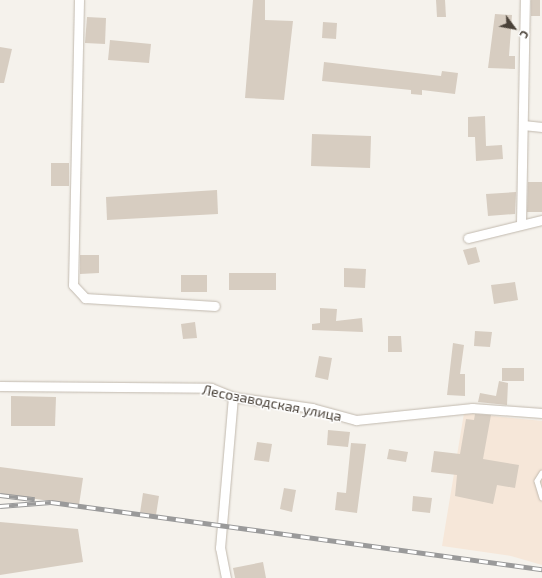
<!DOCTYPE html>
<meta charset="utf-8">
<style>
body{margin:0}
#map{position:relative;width:542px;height:578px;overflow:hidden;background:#f5f2ec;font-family:"Exo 2",sans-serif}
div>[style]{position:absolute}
.commercial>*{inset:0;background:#f6e7d9}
.building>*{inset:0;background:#d7cdc1}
.roads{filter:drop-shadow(0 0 1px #c1b9ae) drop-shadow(0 0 1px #c1b9ae)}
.service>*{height:4.5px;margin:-2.25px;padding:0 2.25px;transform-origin:2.25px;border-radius:2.25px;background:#fff}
.minor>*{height:9px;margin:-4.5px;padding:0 4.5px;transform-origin:4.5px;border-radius:4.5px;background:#fff}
.rail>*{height:4.5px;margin-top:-2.25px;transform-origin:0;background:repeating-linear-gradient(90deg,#fff 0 9px,#9a9a9a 0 18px);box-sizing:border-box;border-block:1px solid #9a9a9a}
span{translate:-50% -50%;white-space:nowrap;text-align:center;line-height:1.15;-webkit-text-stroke:3px #fff;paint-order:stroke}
.street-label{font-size:14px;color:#4a4239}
.north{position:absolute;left:494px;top:8px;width:40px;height:40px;-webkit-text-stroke:3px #fff;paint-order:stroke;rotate:122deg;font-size:11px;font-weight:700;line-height:16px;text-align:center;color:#4a4239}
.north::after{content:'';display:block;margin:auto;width:14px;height:18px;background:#4a4239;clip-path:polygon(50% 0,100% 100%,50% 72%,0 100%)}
</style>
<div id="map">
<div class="commercial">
<i style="clip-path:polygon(464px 413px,542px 421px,542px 565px,511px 556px,442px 546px)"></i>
</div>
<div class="building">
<i style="clip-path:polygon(253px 0,265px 0,265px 20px,293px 21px,284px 100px,245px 98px)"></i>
<i style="clip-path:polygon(436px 0,445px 0,446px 17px,437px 17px)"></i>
<i style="clip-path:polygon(531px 0,540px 0,540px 16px,531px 16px)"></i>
<i style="clip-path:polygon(495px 14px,512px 15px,509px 56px,515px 56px,515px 69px,488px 68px)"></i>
<i style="clip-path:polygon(87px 17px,106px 18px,105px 44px,85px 43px)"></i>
<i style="clip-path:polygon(323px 22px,337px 23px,336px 39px,322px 38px)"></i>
<i style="clip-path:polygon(110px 40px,151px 44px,149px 63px,108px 60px)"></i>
<i style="clip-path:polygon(0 47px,12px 49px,4px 83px,0 83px)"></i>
<i style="clip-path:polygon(324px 62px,441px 76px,442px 71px,458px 73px,455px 94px,422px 90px,422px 95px,411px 94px,411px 90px,322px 81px)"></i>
<i style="clip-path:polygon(485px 116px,486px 146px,502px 145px,503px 159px,476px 161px,475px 137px,468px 137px,468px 117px)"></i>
<i style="clip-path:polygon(312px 134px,371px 136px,370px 168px,311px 166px)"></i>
<i style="clip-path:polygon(51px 163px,69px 163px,69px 186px,51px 186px)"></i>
<i style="clip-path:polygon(528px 182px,542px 182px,542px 212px,527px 212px)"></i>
<i style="clip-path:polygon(217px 190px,218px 214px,107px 220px,106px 197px)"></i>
<i style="clip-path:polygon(516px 192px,515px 214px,488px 216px,486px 194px)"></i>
<i style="clip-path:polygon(476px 247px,480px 262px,468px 265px,463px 250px)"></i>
<i style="clip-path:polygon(80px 255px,99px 255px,99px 273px,80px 274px)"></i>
<i style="clip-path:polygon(344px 268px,366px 269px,365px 288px,344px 287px)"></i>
<i style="clip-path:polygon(229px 273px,276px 273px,276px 290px,229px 290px)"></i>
<i style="clip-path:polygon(181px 275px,207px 275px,207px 292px,181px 292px)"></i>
<i style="clip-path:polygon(515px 282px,518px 300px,494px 304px,491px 285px)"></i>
<i style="clip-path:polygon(320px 308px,337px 309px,336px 321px,362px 318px,363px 332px,312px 330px,312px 324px,320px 323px)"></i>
<i style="clip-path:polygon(195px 322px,197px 338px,183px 339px,181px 324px)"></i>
<i style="clip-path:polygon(475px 331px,492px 332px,490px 347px,474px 346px)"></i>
<i style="clip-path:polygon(388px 336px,401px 336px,402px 352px,388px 352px)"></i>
<i style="clip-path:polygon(453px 343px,464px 345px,460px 374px,465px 374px,465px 396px,447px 395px)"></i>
<i style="clip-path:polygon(319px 356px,332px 358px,328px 380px,315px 377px)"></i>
<i style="clip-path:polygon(502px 368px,524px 368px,524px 381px,502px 381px)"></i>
<i style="clip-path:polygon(499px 381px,508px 383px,507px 405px,478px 402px,480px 393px,496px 396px)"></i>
<i style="clip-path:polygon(11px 396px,56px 397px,55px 426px,11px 426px)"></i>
<i style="clip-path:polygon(475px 414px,491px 415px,483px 459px,519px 465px,515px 488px,497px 485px,493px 504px,455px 496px,457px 475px,431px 472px,434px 451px,460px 454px,466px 419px,474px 420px)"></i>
<i style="clip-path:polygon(328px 430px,350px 432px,348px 447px,327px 445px)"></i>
<i style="clip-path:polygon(257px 442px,272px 444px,269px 462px,254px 460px)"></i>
<i style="clip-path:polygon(351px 443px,366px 444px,357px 513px,335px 510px,337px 492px,346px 493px)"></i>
<i style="clip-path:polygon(389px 449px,408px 452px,406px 462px,387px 459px)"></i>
<i style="clip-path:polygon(0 467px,83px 478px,79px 505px,0 494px)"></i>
<i style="clip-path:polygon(284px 488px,296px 490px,292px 512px,280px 509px)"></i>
<i style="clip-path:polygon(143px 493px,159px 496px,156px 515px,140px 513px)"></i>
<i style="clip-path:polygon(413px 496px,432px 498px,430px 513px,412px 511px)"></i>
<i style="clip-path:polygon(0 522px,78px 529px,83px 562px,0 575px)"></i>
<i style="clip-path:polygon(263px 562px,266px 578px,235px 578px,233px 568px)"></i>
</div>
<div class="roads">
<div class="service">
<i style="left:542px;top:473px;width:9px;rotate:122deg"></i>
<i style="left:537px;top:481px;width:17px;rotate:73deg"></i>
</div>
<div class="minor">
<i style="left:79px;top:0;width:285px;rotate:91.2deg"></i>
<i style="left:73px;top:285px;width:18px;rotate:47deg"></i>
<i style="left:85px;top:298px;width:130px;rotate:3.5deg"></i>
<i style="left:523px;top:125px;width:19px;rotate:6deg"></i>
<i style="left:521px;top:223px;width:223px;rotate:-89deg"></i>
<i style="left:468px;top:238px;width:76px;rotate:-13.7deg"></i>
<i style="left:0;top:386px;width:211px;rotate:0.5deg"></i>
<i style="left:211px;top:388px;width:24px;rotate:22deg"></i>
<i style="left:233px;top:397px;width:80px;rotate:7.9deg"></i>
<i style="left:312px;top:408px;width:46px;rotate:15.3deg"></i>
<i style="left:356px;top:420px;width:117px;rotate:-5.9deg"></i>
<i style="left:472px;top:408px;width:70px;rotate:4.1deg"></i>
<i style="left:226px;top:578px;width:31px;rotate:-101deg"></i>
<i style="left:220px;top:548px;width:152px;rotate:-85.1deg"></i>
</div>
</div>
<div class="rail">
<i style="left:0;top:495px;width:35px;rotate:7deg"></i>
<i style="left:0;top:506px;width:51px;rotate:-4.5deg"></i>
<i style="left:51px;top:502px;width:496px;rotate:7.8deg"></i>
</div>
<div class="street-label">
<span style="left:272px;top:403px;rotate:11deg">Лесозаводская улица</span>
</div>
<div class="north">С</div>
</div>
